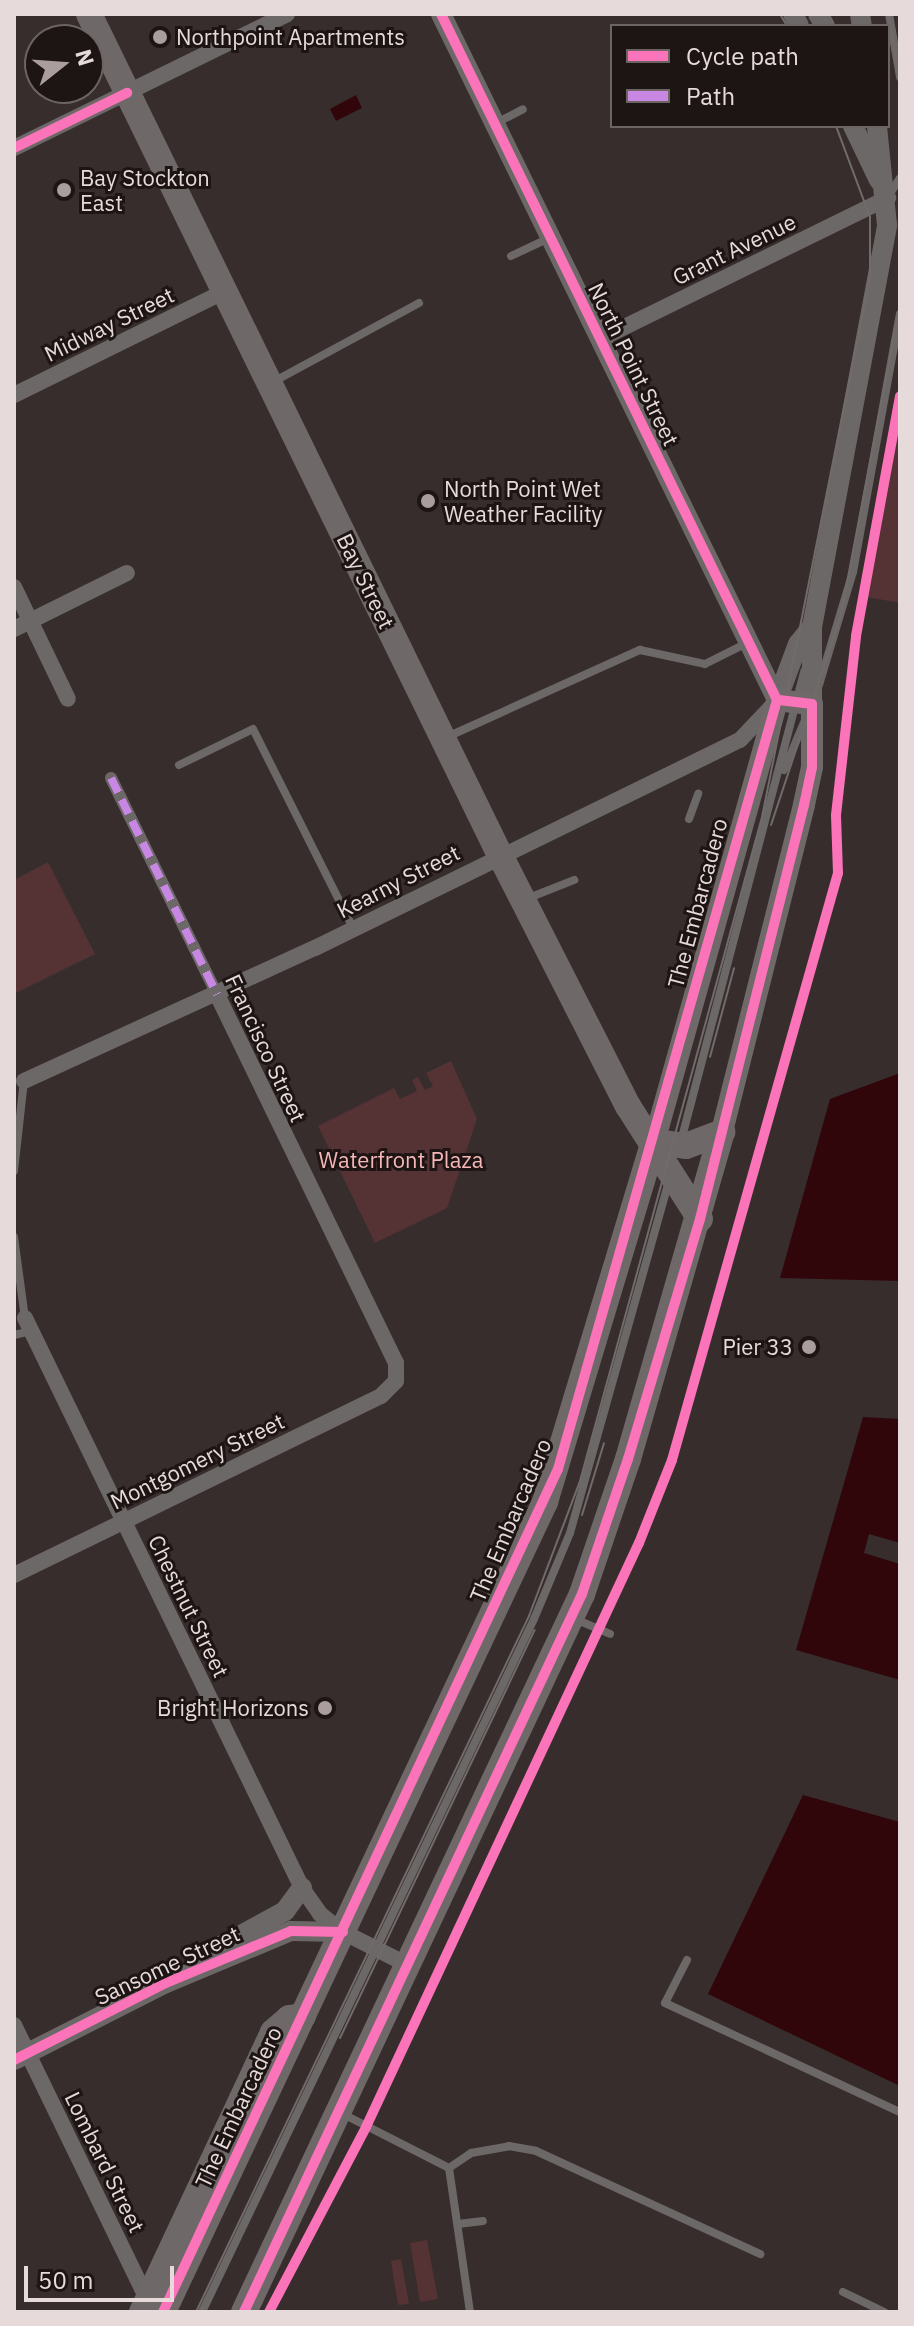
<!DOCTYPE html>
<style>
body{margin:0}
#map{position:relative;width:914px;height:2326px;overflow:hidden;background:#382d2d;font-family:"IBM Plex Sans",sans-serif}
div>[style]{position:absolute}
.green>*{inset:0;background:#553233}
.water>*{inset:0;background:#30060b}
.pier>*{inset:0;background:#382d2d}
.service>*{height:8px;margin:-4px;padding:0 4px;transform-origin:4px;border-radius:4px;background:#6d6868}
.pedestrian>*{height:12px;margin:-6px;padding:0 6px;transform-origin:6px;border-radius:6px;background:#6d6868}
.minor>*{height:16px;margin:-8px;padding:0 8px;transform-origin:8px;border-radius:8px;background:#6d6868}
.tertiary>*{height:20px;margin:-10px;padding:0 10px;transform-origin:10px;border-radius:10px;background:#6d6868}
.secondary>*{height:22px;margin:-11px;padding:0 11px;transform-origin:11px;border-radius:11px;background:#706969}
.primary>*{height:26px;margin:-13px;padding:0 13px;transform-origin:13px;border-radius:13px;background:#6f6868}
.tram>*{height:2px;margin:-1px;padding:0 1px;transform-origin:1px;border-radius:1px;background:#726b6b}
.quiet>*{height:8px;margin-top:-4px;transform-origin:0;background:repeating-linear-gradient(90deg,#c787e3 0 16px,transparent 0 24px)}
.cycleway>*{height:10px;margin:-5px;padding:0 5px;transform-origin:5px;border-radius:5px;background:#fb73b8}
.dots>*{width:22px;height:22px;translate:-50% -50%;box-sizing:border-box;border:4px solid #1d1414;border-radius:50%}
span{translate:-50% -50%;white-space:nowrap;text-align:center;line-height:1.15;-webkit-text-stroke:6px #1d1414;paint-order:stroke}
.poi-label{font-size:22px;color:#e7dada}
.left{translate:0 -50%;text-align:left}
.right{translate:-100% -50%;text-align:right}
.street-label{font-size:22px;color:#e7dada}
.park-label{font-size:22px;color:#f5b6b6}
.frame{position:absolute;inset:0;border:16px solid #e7dada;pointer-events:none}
.legend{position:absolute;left:610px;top:24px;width:280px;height:104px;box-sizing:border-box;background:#1d1414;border:2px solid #6e6363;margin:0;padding:10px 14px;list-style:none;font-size:24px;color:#e7dada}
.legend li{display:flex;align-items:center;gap:16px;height:40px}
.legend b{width:40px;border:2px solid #6e6363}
.north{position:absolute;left:24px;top:24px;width:80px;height:80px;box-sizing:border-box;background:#1d1414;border:2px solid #6e6363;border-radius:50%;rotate:73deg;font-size:22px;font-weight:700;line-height:32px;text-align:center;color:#e7dada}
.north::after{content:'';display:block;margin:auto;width:28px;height:36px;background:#aa9d9d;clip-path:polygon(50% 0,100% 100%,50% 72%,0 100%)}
.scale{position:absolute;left:24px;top:2266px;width:150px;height:36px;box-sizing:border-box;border:4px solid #e7dada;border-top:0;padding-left:10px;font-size:24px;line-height:28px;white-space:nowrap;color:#e7dada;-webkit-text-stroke:6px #1d1414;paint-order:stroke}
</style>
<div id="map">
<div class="green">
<i style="clip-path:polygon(900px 424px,900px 603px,867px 597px)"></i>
<i style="clip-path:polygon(48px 862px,95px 954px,14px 994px,14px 880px)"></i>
<i style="clip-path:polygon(451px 1061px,477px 1119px,447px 1208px,375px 1243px,318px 1126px,394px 1088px,400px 1099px,417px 1091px,412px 1080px,418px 1077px,425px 1090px,433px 1086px,426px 1073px)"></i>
<i style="clip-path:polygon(427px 2240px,438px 2299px,420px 2302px,410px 2243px)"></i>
<i style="clip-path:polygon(401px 2259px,409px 2304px,398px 2305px,391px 2261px)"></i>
</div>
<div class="water">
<i style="clip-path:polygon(356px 95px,362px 108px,336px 121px,330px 109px)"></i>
<i style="clip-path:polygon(900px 1073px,900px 1281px,780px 1278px,830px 1099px)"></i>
<i style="clip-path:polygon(863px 1417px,900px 1419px,900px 1680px,796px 1650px)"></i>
<i style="clip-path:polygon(803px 1795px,900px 1822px,900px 2086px,708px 1994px)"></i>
</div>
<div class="pier">
<i style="clip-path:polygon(869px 1534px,900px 1543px,900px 1564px,864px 1553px)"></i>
</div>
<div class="service">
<i style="left:889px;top:14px;width:64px;rotate:80.1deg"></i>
<i style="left:496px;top:123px;width:30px;rotate:-27deg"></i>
<i style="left:888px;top:197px;width:22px;rotate:-58deg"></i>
<i style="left:511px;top:256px;width:42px;rotate:-25.3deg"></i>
<i style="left:273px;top:382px;width:166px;rotate:-28.4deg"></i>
<i style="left:819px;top:685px;width:118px;rotate:-73.3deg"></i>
<i style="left:853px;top:572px;width:262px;rotate:-79.7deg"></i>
<i style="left:447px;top:737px;width:212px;rotate:-24.3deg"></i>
<i style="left:640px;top:650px;width:66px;rotate:12.2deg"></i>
<i style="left:705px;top:664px;width:47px;rotate:-26.6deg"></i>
<i style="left:179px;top:765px;width:82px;rotate:-25.9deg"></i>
<i style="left:253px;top:729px;width:223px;rotate:63.3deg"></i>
<i style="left:784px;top:770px;width:54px;rotate:-67.2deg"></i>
<i style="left:689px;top:819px;width:27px;rotate:-70deg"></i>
<i style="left:526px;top:899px;width:52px;rotate:-21.6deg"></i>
<i style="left:681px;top:1141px;width:486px;rotate:-75.3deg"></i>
<i style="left:14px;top:1171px;width:91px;rotate:-83.7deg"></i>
<i style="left:14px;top:1237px;width:82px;rotate:82.3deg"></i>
<i style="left:14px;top:1335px;width:17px;rotate:-13deg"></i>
<i style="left:575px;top:1619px;width:38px;rotate:23deg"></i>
<i style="left:687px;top:1960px;width:48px;rotate:117.1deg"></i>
<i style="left:665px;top:2003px;width:259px;rotate:24.9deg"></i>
<i style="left:341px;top:2113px;width:121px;rotate:27deg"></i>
<i style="left:449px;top:2168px;width:27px;rotate:-34deg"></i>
<i style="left:471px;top:2153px;width:39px;rotate:-10deg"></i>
<i style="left:509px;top:2146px;width:27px;rotate:10deg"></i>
<i style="left:536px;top:2151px;width:247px;rotate:24.7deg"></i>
<i style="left:449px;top:2168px;width:146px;rotate:81.7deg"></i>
<i style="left:458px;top:2224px;width:25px;rotate:-7deg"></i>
<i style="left:843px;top:2292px;width:46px;rotate:26deg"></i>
<i style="left:202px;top:2312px;width:768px;rotate:-64.4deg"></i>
<i style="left:534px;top:1619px;width:93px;rotate:-67.3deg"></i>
<i style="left:570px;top:1533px;width:366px;rotate:-74.3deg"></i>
</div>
<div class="pedestrian">
<i style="left:111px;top:778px;width:241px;rotate:63.9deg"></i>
</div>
<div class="minor">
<i style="left:14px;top:148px;width:304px;rotate:-26.1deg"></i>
<i style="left:600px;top:339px;width:321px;rotate:-26.1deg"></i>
<i style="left:14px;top:395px;width:233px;rotate:-26.2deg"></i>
<i style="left:14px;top:587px;width:124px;rotate:64.3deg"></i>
<i style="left:14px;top:629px;width:126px;rotate:-26.4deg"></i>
<i style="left:24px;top:1081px;width:320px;rotate:-24.6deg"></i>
<i style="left:315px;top:948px;width:473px;rotate:-26.1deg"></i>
<i style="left:740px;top:740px;width:50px;rotate:-46.6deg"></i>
<i style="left:25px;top:1318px;width:634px;rotate:64.08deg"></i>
<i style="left:302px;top:1888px;width:32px;rotate:55deg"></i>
<i style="left:320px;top:1914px;width:29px;rotate:38deg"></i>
<i style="left:343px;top:1932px;width:73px;rotate:26.9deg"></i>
<i style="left:14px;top:1575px;width:408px;rotate:-26deg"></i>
<i style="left:381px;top:1396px;width:21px;rotate:-45deg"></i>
<i style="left:396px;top:1381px;width:18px;rotate:-90deg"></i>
<i style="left:396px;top:1363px;width:410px;rotate:-115.9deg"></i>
<i style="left:14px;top:2025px;width:293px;rotate:64.1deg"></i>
<i style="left:142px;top:2289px;width:17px;rotate:45deg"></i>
</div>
<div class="tertiary">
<i style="left:441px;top:14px;width:764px;rotate:63.9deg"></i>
<i style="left:793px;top:14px;width:13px;rotate:63deg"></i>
<i style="left:818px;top:14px;width:14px;rotate:60deg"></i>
<i style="left:860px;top:14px;width:12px;rotate:81deg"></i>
<i style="left:853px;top:126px;width:60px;rotate:64.3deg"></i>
<i style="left:777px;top:700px;width:60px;rotate:-69.4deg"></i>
<i style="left:798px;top:644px;width:22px;rotate:-51deg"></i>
<i style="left:812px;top:704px;width:77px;rotate:-90deg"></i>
<i style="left:812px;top:627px;width:409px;rotate:-79.4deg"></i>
<i style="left:887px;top:225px;width:100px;rotate:-95.8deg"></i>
<i style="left:204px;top:1955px;width:92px;rotate:-28.5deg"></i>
<i style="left:285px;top:1911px;width:29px;rotate:-54deg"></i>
<i style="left:14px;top:2060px;width:170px;rotate:-26.9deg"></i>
<i style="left:166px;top:1983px;width:135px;rotate:-22.6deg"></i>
<i style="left:291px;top:1931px;width:52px;rotate:1.1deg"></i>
</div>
<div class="secondary">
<i style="left:654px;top:1142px;width:459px;rotate:-74.4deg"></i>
<i style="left:777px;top:700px;width:35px;rotate:7deg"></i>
<i style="left:812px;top:704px;width:63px;rotate:90deg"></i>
<i style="left:812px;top:767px;width:39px;rotate:102deg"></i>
<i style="left:804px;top:805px;width:337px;rotate:104.1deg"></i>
</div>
<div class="primary">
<i style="left:89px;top:14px;width:936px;rotate:63.96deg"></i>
<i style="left:500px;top:855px;width:282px;rotate:63deg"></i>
<i style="left:628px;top:1106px;width:134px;rotate:57.5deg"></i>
<i style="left:654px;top:1142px;width:32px;rotate:7deg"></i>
<i style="left:686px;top:1146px;width:39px;rotate:-21deg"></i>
<i style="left:142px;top:2312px;width:309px;rotate:-64.9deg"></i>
<i style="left:273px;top:2032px;width:21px;rotate:-41deg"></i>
<i style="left:289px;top:2018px;width:14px;rotate:-8deg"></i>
<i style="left:163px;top:2312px;width:896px;rotate:-64.75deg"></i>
<i style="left:545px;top:1502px;width:376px;rotate:-73.2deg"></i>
<i style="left:244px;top:2312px;width:794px;rotate:-64.79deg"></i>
<i style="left:582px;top:1594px;width:143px;rotate:-71.2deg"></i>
<i style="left:628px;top:1459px;width:340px;rotate:-74deg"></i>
</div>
<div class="tram">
<i style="left:780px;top:14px;width:14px;rotate:60deg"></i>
<i style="left:888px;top:14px;width:69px;rotate:80deg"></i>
<i style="left:771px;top:825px;width:222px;rotate:-71.6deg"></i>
<i style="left:841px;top:614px;width:314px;rotate:-79.2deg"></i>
<i style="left:710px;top:1057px;width:92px;rotate:-74.9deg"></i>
<i style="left:582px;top:1515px;width:75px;rotate:-73deg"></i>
<i style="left:340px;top:2038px;width:452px;rotate:-64.5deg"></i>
<i style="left:196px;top:2312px;width:772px;rotate:-64.43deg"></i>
<i style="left:529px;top:1616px;width:144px;rotate:-69.3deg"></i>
<i style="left:580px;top:1481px;width:688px;rotate:-74.67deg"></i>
<i style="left:762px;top:817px;width:551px;rotate:-78.69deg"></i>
<i style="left:870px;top:277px;width:60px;rotate:-90deg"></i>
<i style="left:870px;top:217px;width:97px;rotate:-110.5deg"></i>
</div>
<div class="quiet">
<i style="left:111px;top:778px;width:241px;rotate:63.9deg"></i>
</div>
<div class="cycleway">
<i style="left:441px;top:14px;width:764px;rotate:63.9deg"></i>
<i style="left:14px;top:148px;width:126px;rotate:-26deg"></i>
<i style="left:14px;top:2060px;width:170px;rotate:-26.9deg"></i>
<i style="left:166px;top:1983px;width:135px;rotate:-22.6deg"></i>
<i style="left:291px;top:1931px;width:52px;rotate:1.1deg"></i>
<i style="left:163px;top:2312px;width:931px;rotate:-64.89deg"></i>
<i style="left:558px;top:1469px;width:800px;rotate:-74.1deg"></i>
<i style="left:244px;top:2312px;width:794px;rotate:-64.79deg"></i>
<i style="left:582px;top:1594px;width:143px;rotate:-71.2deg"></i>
<i style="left:628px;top:1459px;width:251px;rotate:-73.3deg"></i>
<i style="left:700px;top:1219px;width:427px;rotate:-75.9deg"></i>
<i style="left:804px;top:805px;width:39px;rotate:-78deg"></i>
<i style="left:812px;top:767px;width:63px;rotate:-90deg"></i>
<i style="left:812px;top:704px;width:35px;rotate:-173deg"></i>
<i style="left:269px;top:2312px;width:209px;rotate:-62.3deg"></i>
<i style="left:366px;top:2127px;width:645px;rotate:-64.95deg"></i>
<i style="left:639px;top:1543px;width:89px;rotate:-68.3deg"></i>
<i style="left:672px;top:1460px;width:610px;rotate:-74.21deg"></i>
<i style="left:838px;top:873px;width:58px;rotate:-92deg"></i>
<i style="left:836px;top:815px;width:180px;rotate:-83.6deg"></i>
<i style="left:856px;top:636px;width:244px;rotate:-79.6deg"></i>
</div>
<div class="dots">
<i style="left:160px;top:37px;background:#aa9d9d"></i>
<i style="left:64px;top:190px;background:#aa9d9d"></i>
<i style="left:428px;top:501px;background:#aa9d9d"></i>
<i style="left:809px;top:1347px;background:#aa9d9d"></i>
<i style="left:325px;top:1708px;background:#aa9d9d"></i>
</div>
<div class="poi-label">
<span class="left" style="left:176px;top:37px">Northpoint Apartments</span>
<span class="left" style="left:80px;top:190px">Bay Stockton<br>East</span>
<span class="left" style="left:444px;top:501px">North Point Wet<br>Weather Facility</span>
<span class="right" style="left:793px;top:1347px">Pier 33</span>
<span class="right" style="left:309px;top:1708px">Bright Horizons</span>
</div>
<div class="street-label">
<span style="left:734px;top:249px;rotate:-26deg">Grant Avenue</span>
<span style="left:109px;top:324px;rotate:-26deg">Midway Street</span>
<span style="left:634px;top:364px;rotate:64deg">North Point Street</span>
<span style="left:366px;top:581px;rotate:64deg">Bay Street</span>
<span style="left:398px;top:881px;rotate:-27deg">Kearny Street</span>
<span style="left:697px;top:903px;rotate:-75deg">The Embarcadero</span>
<span style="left:266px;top:1048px;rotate:65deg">Francisco Street</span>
<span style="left:197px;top:1461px;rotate:-26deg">Montgomery Street</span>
<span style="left:510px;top:1520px;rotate:-67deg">The Embarcadero</span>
<span style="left:189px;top:1606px;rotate:64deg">Chestnut Street</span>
<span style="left:167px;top:1965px;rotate:-25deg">Sansome Street</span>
<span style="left:238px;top:2107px;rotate:-65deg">The Embarcadero</span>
<span style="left:105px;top:2162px;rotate:64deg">Lombard Street</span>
</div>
<div class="park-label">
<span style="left:401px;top:1160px">Waterfront Plaza</span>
</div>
<div class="frame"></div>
<ul class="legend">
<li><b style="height:10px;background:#fb73b8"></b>Cycle path</li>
<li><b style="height:10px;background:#c787e3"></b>Path</li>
</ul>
<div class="north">N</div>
<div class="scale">50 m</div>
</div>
